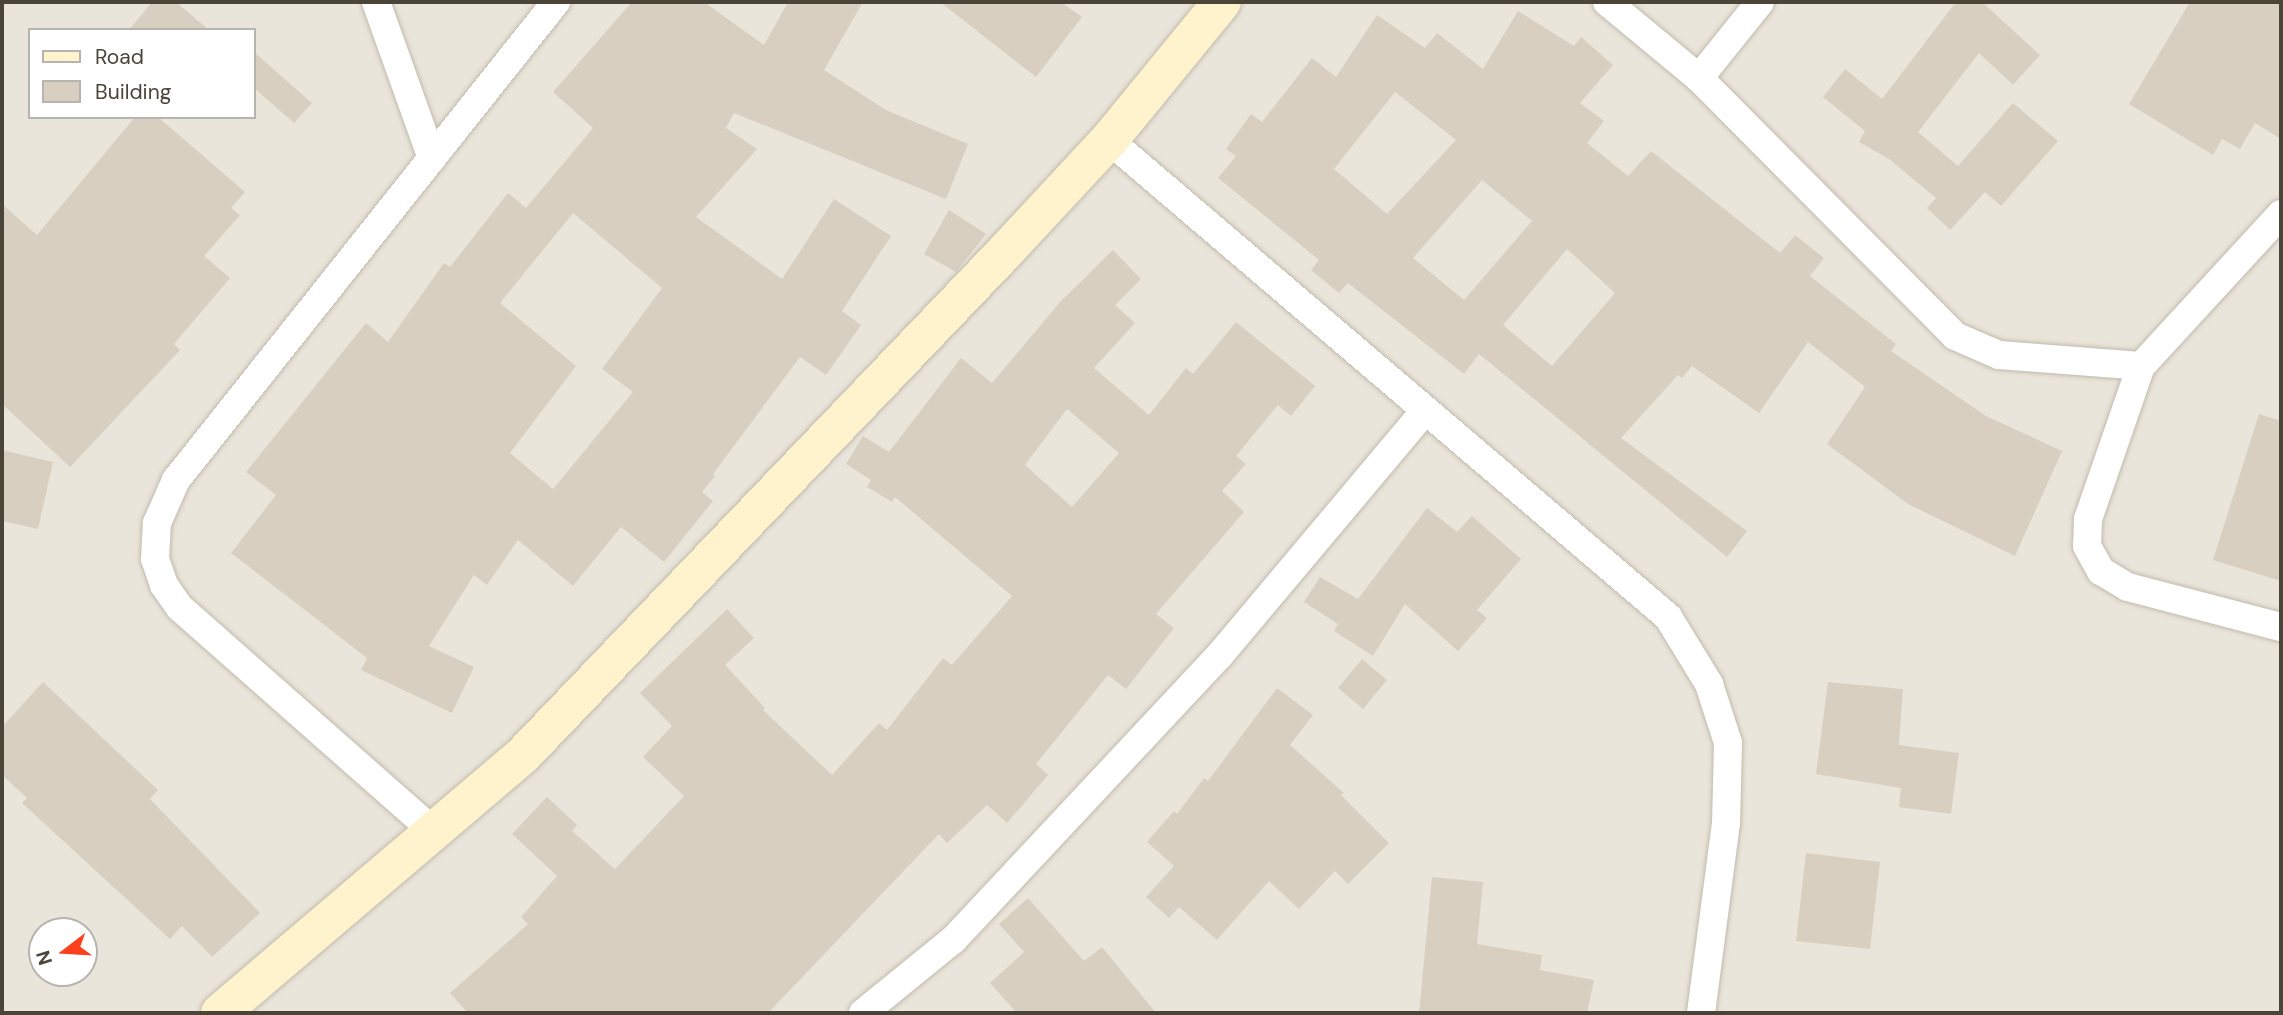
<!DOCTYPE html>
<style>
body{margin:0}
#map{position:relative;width:2283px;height:1015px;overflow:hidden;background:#f6f3ec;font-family:"DM Sans",sans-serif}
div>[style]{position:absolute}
.residential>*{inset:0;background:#eae5da}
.building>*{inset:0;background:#d8cfc1}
.roads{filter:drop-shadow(0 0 2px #c2bbae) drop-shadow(0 0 2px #c2bbae)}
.street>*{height:28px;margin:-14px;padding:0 14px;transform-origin:14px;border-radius:14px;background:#fff}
.secondary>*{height:38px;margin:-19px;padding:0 19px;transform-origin:19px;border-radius:19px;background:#fff3cd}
span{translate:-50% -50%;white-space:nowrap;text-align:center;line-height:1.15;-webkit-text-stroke:5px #fff;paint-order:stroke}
.frame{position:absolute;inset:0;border:4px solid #4b4439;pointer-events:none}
.legend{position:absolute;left:28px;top:28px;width:228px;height:91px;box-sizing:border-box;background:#fff;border:2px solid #b7b4b0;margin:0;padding:9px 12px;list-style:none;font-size:21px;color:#4b4439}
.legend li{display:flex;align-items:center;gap:14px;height:35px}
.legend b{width:35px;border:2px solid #b7b4b0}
.north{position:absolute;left:28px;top:917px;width:70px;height:70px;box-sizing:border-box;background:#fff;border:2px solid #b7b4b0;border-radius:50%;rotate:253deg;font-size:19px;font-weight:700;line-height:28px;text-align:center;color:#4b4439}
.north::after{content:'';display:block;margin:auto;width:24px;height:32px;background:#fc3f1d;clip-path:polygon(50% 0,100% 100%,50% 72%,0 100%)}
</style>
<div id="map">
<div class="residential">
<i style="clip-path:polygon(evenodd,2px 2px,2281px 2px,2281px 1013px,2px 1013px,2px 2px,30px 30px,254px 30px,254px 117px,30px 117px,30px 30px,2px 2px,42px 931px,84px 931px,84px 973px,42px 973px,42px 931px)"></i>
</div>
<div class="building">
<i style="clip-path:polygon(152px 2px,176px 2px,209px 30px,129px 30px)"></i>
<i style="clip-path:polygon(evenodd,632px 2px,704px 2px,764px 45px,788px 2px,863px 2px,824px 70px,886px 110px,968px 144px,946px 199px,734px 113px,726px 128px,757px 149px,696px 217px,782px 279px,834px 199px,891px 236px,842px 311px,861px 325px,826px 375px,800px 357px,713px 474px,715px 476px,702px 492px,713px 501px,664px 562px,621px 527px,573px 586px,518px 540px,487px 585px,474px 575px,429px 646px,474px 667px,452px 713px,361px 670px,367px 658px,231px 553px,276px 495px,246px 472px,366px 323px,388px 342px,444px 263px,450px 267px,508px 193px,526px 208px,593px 128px,553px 92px,632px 2px,573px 213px,662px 288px,602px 369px,633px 392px,553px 489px,510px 453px,576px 366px,500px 303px,573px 213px)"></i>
<i style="clip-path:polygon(940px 2px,1061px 2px,1082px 17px,1036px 77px)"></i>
<i style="clip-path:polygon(1956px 2px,1982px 2px,2040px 55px,2013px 85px,1979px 53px,1918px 132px,1958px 166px,2013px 103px,2058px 141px,2001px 206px,1985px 192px,1950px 230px,1927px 208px,1936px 198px,1889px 159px,1859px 142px,1865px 131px,1823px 97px,1845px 69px,1882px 99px)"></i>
<i style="clip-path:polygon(2190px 2px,2281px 2px,2281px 139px,2255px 123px,2240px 149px,2222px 139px,2213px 155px,2129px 104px)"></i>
<i style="clip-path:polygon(evenodd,1518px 11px,1574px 46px,1581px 37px,1613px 65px,1580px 103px,1604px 121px,1587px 143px,1628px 176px,1651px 151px,1780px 253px,1795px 235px,1824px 258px,1810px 276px,1896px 344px,1891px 351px,1986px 416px,2062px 451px,2015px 556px,1908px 504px,1827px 444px,1865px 387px,1808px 342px,1759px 413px,1692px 366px,1682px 378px,1678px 375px,1621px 438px,1747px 531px,1727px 557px,1479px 354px,1464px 374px,1348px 283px,1339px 293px,1311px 270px,1319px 260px,1218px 178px,1236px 156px,1226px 149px,1251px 114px,1262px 122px,1312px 58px,1336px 77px,1377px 15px,1425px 48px,1437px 33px,1483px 69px,1518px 11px,1395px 92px,1456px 140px,1387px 214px,1334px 169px,1395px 92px,1518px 11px,1482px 180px,1532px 221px,1464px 300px,1413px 258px,1482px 180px,1518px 11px,1567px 249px,1615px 293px,1552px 366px,1503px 325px,1567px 249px)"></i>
<i style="clip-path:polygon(254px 52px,312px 103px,294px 123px,254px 88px)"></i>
<i style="clip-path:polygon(135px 117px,158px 117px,245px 192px,231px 208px,240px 215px,204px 256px,230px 278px,174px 344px,180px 350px,70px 467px,2px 404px,2px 204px,37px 235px)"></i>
<i style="clip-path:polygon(949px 210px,986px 234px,956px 272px,924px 254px)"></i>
<i style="clip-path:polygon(evenodd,1113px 250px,1141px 279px,1115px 305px,1135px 323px,1094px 368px,1149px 415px,1186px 368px,1193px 374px,1236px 322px,1315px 386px,1291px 416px,1278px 405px,1236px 456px,1246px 464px,1222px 491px,1244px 512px,1156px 614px,1174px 628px,1126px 689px,1108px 675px,1036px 764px,1048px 775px,1007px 823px,987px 805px,947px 843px,939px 834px,768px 1013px,468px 1013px,450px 993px,528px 924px,521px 917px,557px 876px,512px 834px,547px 797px,577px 825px,572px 831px,615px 869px,684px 796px,643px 757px,672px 726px,640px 693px,727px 609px,754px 638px,725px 665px,765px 708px,763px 710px,832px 775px,879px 723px,887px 730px,943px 658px,952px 665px,1012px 596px,895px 497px,892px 502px,867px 487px,871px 480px,846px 464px,863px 436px,889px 452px,961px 358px,992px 383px,1060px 302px,1113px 250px,1067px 409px,1119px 453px,1072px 507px,1025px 465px,1067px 409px)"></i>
<i style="clip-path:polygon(2259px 414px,2281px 421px,2281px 581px,2213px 560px)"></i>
<i style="clip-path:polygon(2px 450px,53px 462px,38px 529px,2px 521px)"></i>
<i style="clip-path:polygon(1427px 508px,1457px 532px,1472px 516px,1521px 559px,1477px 610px,1487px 618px,1458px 651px,1405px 604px,1373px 656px,1334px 631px,1338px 624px,1304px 602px,1320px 577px,1358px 599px)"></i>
<i style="clip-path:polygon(1362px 659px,1387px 680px,1363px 709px,1338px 688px)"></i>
<i style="clip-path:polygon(43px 682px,158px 790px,150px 799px,260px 913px,212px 957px,182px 926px,170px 939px,22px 803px,27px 798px,2px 775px,2px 727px)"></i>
<i style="clip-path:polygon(1828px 682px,1903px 689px,1899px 745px,1959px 753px,1951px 814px,1899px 807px,1901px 788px,1816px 774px)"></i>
<i style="clip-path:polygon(1277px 688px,1313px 715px,1290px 745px,1344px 793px,1341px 795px,1389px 843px,1348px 884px,1335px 871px,1299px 909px,1269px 881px,1217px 940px,1179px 907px,1169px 918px,1146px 897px,1174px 866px,1147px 842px,1174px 811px,1177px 814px,1204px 778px,1208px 781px)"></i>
<i style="clip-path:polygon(1806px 853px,1880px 862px,1870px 949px,1796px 941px)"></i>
<i style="clip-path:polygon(1432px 877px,1483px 882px,1477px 944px,1542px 955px,1540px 970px,1594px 980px,1587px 1013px,1419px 1013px)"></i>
<i style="clip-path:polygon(1028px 898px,1084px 961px,1102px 947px,1156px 1013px,1017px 1013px,990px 983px,1024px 952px,999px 924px)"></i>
</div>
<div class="roads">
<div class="street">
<i style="left:376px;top:2px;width:166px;rotate:70.3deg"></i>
<i style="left:1607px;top:2px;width:119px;rotate:39.6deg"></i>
<i style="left:1699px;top:78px;width:363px;rotate:45.2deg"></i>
<i style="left:1955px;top:336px;width:48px;rotate:23.4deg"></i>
<i style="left:1999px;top:355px;width:142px;rotate:4.4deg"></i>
<i style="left:1699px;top:78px;width:97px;rotate:-51.2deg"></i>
<i style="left:1109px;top:140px;width:735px;rotate:40.47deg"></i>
<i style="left:1668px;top:617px;width:79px;rotate:58.5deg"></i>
<i style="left:1709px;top:684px;width:62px;rotate:72.1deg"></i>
<i style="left:1728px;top:743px;width:80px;rotate:91.4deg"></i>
<i style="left:1726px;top:823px;width:192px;rotate:97.5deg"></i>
<i style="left:2281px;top:214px;width:207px;rotate:132.6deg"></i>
<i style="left:2141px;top:366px;width:162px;rotate:109.1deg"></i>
<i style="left:2088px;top:519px;width:27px;rotate:92deg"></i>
<i style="left:2087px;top:546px;width:29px;rotate:61deg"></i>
<i style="left:2101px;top:571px;width:31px;rotate:31deg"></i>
<i style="left:2128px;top:587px;width:158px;rotate:14.7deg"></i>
<i style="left:432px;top:830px;width:336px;rotate:-138.6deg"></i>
<i style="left:180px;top:608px;width:28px;rotate:-125deg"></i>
<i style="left:164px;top:585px;width:28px;rotate:-109deg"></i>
<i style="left:155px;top:559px;width:36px;rotate:-87deg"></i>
<i style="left:157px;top:523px;width:47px;rotate:-66.2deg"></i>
<i style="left:176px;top:480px;width:611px;rotate:-51.52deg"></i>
<i style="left:863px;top:1013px;width:117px;rotate:-39.1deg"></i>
<i style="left:954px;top:939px;width:388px;rotate:-46.9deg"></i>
<i style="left:1219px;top:656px;width:319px;rotate:-50deg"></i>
</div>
<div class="secondary">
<i style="left:220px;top:1013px;width:399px;rotate:-40.4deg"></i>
<i style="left:524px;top:754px;width:694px;rotate:-46.23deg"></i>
<i style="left:1004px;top:253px;width:154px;rotate:-47.1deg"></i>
<i style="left:1109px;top:140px;width:178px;rotate:-50.7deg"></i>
</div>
</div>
<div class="frame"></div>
<ul class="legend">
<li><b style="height:9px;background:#fff3cd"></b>Road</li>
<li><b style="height:19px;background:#d8cfc1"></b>Building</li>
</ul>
<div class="north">N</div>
</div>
